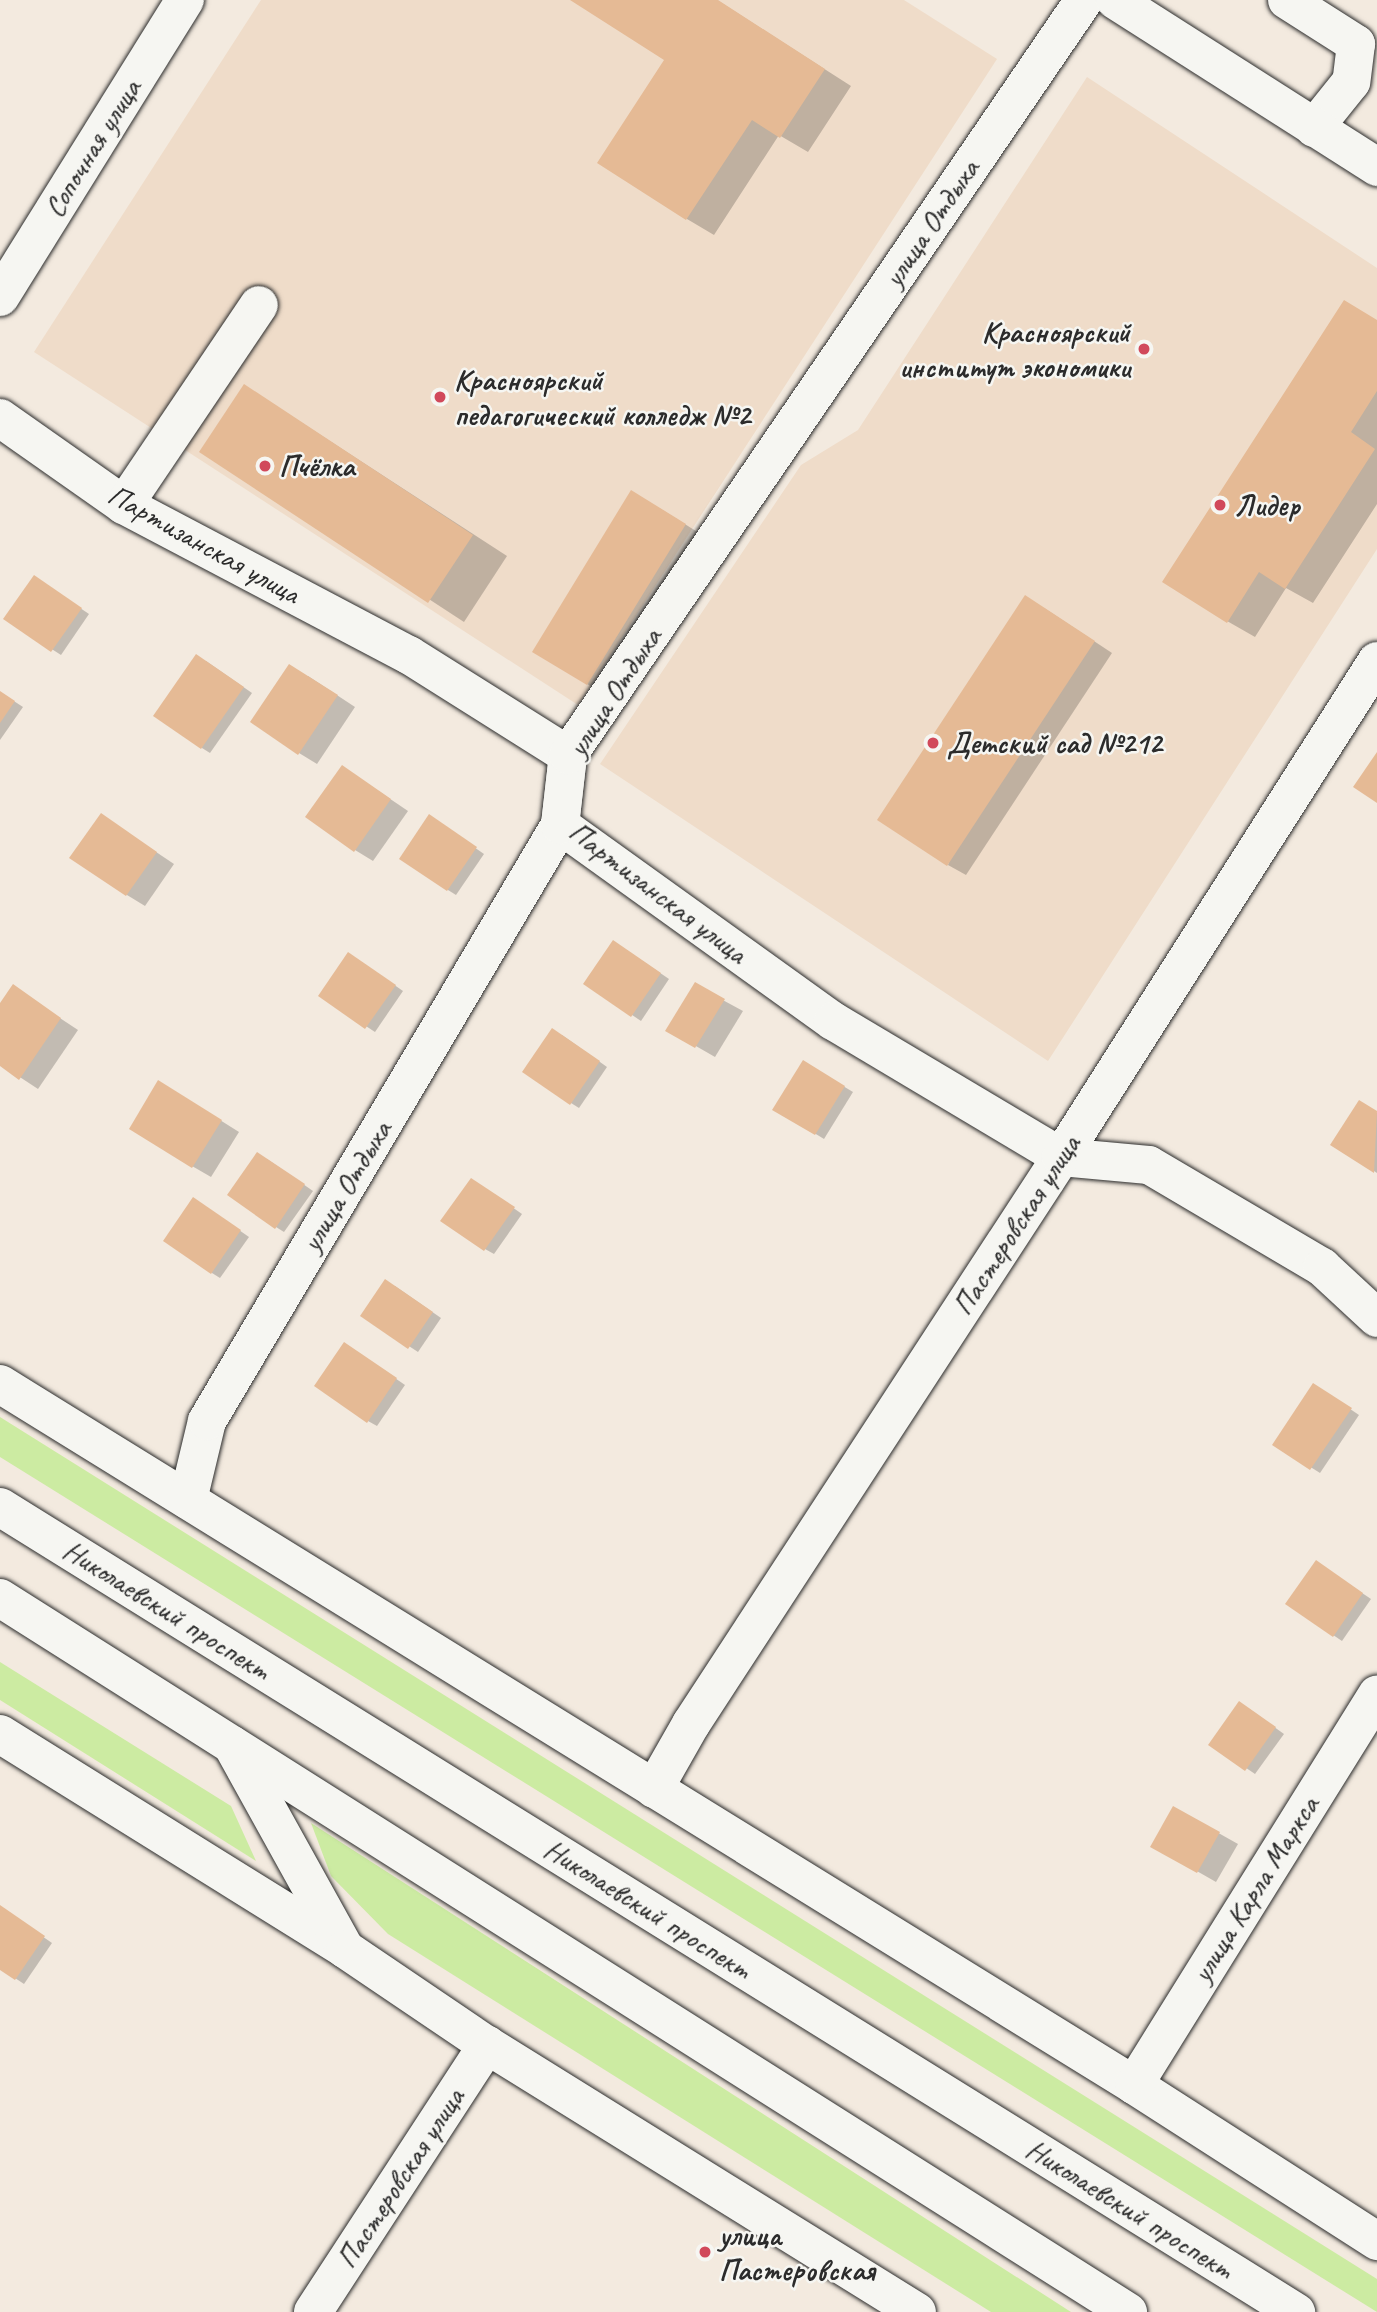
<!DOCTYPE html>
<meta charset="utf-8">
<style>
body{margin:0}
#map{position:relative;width:1377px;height:2312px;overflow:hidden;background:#f3eadf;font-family:Caveat,sans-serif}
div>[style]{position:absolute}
.built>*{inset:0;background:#efdcc9}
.green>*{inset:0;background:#cceba2}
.shadow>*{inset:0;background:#0003}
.building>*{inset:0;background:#e5ba95}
.roads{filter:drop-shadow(0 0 2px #2b2b2b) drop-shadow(0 0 2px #2b2b2b)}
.minor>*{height:38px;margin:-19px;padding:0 19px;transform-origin:19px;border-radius:19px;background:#f6f6f2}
.major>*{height:38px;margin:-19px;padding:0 19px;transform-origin:19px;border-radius:19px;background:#f6f6f2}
.dots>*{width:19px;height:19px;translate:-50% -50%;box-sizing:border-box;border:4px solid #f6f6f2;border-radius:50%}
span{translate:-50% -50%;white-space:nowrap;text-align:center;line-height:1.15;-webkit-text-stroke:5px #f6f6f2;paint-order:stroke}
.street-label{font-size:30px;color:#2b2b2b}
.poi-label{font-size:30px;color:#2b2b2b;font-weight:700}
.right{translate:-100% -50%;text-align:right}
.left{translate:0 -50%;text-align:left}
</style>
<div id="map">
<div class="built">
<i style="clip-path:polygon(261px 0,904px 0,997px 59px,578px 705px,34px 352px)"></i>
<i style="clip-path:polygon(1087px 77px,1377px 268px,1377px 549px,1048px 1061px,600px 764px,801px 465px,858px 430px)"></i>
</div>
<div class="green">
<i style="clip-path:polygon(0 1417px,1377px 2279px,1377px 2312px,0 1457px)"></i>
<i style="clip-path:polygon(0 1662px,231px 1806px,256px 1861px,0 1700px)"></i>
<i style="clip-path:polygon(311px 1823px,1071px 2312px,991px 2312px,388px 1934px,331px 1876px)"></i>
</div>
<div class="shadow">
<i style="clip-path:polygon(573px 0,717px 0,851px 86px,808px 152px,779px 135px,714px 235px,687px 219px,667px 60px)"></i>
<i style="clip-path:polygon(1377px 321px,1377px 504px,1313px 603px,1286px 588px,1255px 637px,1227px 621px)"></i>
<i style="clip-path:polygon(245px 386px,507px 556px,464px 622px,202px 451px)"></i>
<i style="clip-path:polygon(659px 508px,712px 541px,615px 700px,587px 684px)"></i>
<i style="clip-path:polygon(43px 583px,89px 614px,61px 655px,5px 619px)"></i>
<i style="clip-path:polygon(1044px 608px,1112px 653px,966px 875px,948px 865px)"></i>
<i style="clip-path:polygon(206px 661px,252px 693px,210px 753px,202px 748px)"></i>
<i style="clip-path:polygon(308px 676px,355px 707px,317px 764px,299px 753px)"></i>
<i style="clip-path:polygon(0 692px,23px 707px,0 740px)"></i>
<i style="clip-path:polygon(343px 767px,408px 811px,373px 861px,355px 850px)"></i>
<i style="clip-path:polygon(101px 815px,174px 864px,145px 906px,127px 895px)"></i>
<i style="clip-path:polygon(438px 822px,484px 854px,456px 895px,448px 890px)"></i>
<i style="clip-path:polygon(622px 947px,669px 979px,641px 1021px,586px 984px)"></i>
<i style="clip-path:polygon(357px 959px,403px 991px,375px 1032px,320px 996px)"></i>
<i style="clip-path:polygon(695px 985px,743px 1011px,715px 1057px,668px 1030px)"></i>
<i style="clip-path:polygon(13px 987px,78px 1030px,38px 1089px,0 1064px,0 1006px)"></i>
<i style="clip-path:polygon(562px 1035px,607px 1067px,579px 1108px,571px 1103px)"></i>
<i style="clip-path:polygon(803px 1062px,853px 1092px,824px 1139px,775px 1109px)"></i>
<i style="clip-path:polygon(177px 1093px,239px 1132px,211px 1177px,192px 1166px)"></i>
<i style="clip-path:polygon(1360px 1102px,1377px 1113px,1377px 1173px,1333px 1144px)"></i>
<i style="clip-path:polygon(267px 1159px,313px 1191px,284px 1232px,276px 1227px)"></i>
<i style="clip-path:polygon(480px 1185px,522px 1214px,494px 1254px,485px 1249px)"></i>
<i style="clip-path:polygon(203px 1205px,249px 1237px,220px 1278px,212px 1273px)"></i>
<i style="clip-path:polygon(395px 1286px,441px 1318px,418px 1352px,363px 1316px)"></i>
<i style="clip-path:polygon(353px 1349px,405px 1385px,377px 1426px,368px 1421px)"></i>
<i style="clip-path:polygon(1322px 1390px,1359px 1415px,1320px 1473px,1274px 1444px)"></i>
<i style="clip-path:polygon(1325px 1568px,1371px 1599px,1342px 1641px,1287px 1604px)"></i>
<i style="clip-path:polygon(1248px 1708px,1284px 1734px,1255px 1774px,1211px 1744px)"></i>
<i style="clip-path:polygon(1174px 1808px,1238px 1844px,1216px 1882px,1153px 1846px)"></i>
<i style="clip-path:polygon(0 1907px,52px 1943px,24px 1984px,0 1968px)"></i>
</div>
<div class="building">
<i style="clip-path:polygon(570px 0,718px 0,825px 69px,780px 138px,752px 120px,686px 220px,597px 163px,664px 60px)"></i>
<i style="clip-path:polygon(1344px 300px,1377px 320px,1377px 391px,1351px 432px,1375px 449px,1285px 589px,1259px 572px,1227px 623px,1162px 582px)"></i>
<i style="clip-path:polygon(244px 384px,473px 535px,428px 603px,199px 452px)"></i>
<i style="clip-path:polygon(631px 490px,686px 524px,587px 685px,532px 652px)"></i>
<i style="clip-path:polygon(34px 575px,82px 608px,51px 652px,3px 619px)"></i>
<i style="clip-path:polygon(1025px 595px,1095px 641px,947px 866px,877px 820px)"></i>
<i style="clip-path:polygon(196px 654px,244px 687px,201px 749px,153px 716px)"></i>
<i style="clip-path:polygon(289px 664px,338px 695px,298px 755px,250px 722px)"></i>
<i style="clip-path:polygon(0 691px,15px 701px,0 723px)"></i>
<i style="clip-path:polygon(1377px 752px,1377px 803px,1353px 787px)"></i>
<i style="clip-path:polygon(342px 765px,391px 799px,354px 852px,305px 817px)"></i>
<i style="clip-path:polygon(101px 813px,157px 852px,126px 896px,69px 858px)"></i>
<i style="clip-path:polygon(429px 814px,477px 847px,447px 891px,399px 859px)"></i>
<i style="clip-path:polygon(613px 940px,661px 973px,631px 1017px,583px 984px)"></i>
<i style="clip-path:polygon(348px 952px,396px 985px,365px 1029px,318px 996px)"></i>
<i style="clip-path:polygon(695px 982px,725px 999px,695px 1048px,665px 1031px)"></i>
<i style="clip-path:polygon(13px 984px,61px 1018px,19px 1080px,0 1066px,0 1003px)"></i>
<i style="clip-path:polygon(552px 1028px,600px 1061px,570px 1105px,522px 1072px)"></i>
<i style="clip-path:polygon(803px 1060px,845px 1086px,815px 1135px,772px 1110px)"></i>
<i style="clip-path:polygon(158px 1080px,222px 1120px,192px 1168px,129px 1129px)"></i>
<i style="clip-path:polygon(1359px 1100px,1377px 1111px,1374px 1173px,1330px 1145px)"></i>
<i style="clip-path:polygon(257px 1152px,305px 1184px,275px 1229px,227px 1195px)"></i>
<i style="clip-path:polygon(471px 1178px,515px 1207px,484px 1251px,440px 1221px)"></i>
<i style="clip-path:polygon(193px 1197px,241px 1230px,211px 1274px,163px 1241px)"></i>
<i style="clip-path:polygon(385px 1279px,433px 1312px,408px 1349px,360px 1316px)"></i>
<i style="clip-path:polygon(344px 1342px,397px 1378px,367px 1423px,314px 1386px)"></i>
<i style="clip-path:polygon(1313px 1383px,1352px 1408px,1310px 1470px,1272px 1445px)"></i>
<i style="clip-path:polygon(1316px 1560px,1363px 1593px,1333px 1637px,1285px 1604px)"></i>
<i style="clip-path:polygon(1239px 1701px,1276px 1727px,1245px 1771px,1208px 1745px)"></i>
<i style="clip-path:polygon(1173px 1806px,1220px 1832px,1197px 1873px,1150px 1847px)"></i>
<i style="clip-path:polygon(0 1905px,45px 1936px,15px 1980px,0 1970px)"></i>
</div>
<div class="roads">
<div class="minor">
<i style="left:1287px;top:0;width:82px;rotate:32.5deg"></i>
<i style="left:1356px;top:44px;width:38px;rotate:97deg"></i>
<i style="left:1351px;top:82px;width:59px;rotate:128.8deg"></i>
<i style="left:0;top:297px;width:350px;rotate:-58.1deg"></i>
<i style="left:0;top:418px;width:151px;rotate:35.1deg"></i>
<i style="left:124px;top:505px;width:322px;rotate:27.8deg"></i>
<i style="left:409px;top:655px;width:188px;rotate:32.2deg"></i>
<i style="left:568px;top:755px;width:70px;rotate:96.5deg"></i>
<i style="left:560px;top:825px;width:336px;rotate:35.7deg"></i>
<i style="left:833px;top:1021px;width:265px;rotate:30.8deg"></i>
<i style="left:1061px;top:1157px;width:88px;rotate:5.2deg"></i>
<i style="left:1149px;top:1165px;width:201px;rotate:30.5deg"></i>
<i style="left:1322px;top:1267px;width:75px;rotate:42.8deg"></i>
<i style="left:124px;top:505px;width:241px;rotate:-56deg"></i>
<i style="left:0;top:1384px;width:1333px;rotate:31.72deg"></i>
<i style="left:1134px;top:2085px;width:289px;rotate:32.7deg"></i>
<i style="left:188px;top:1500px;width:81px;rotate:-76.5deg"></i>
<i style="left:207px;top:1421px;width:693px;rotate:-59.36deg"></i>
<i style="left:560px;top:825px;width:70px;rotate:-83.5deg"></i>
<i style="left:568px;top:755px;width:914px;rotate:-55.65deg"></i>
<i style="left:0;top:1734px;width:407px;rotate:31.9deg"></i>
<i style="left:654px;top:1789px;width:75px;rotate:-60.4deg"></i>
<i style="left:691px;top:1724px;width:677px;rotate:-56.87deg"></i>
<i style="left:1061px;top:1157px;width:588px;rotate:-57.5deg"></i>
<i style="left:1134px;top:2085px;width:460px;rotate:-58.1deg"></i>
<i style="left:313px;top:2312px;width:319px;rotate:-56.9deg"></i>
</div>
<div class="major">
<i style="left:1115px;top:0;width:311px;rotate:32.5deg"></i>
<i style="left:0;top:1507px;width:1526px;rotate:31.85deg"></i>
<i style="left:0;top:1598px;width:1335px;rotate:32.33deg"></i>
<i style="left:232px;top:1745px;width:233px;rotate:61deg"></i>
<i style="left:345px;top:1949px;width:171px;rotate:34.1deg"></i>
<i style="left:487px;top:2045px;width:506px;rotate:31.84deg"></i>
</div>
</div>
<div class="dots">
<i style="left:1144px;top:349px;background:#d1495b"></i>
<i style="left:440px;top:397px;background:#d1495b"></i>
<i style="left:265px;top:466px;background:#d1495b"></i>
<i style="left:1220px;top:505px;background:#d1495b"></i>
<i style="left:933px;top:743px;background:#d1495b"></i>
<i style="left:705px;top:2252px;background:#d1495b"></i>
</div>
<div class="street-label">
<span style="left:92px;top:148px;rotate:-58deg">Сопочная улица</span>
<span style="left:931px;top:223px;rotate:-56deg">улица Отдыха</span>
<span style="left:204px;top:544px;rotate:29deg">Партизанская улица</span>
<span style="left:614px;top:692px;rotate:-57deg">улица Отдыха</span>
<span style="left:658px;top:892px;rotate:37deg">Партизанская улица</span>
<span style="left:346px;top:1186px;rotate:-59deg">улица Отдыха</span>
<span style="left:1016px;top:1225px;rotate:-57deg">Пастеровская улица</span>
<span style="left:167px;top:1610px;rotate:32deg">Николаевский проспект</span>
<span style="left:1255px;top:1889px;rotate:-58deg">улица Карла Маркса</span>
<span style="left:648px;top:1909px;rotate:32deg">Николаевский проспект</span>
<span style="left:400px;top:2178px;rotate:-57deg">Пастеровская улица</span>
<span style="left:1130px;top:2209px;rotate:32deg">Николаевский проспект</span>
</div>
<div class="poi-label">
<span class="right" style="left:1130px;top:349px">Красноярский<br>институт экономики</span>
<span class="left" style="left:454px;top:397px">Красноярский<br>педагогический колледж №2</span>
<span class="left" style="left:279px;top:466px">Пчёлка</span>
<span class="left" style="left:1234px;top:505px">Лидер</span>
<span class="left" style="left:947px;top:743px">Детский сад №212</span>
<span class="left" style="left:719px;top:2252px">улица<br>Пастеровская</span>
</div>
</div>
